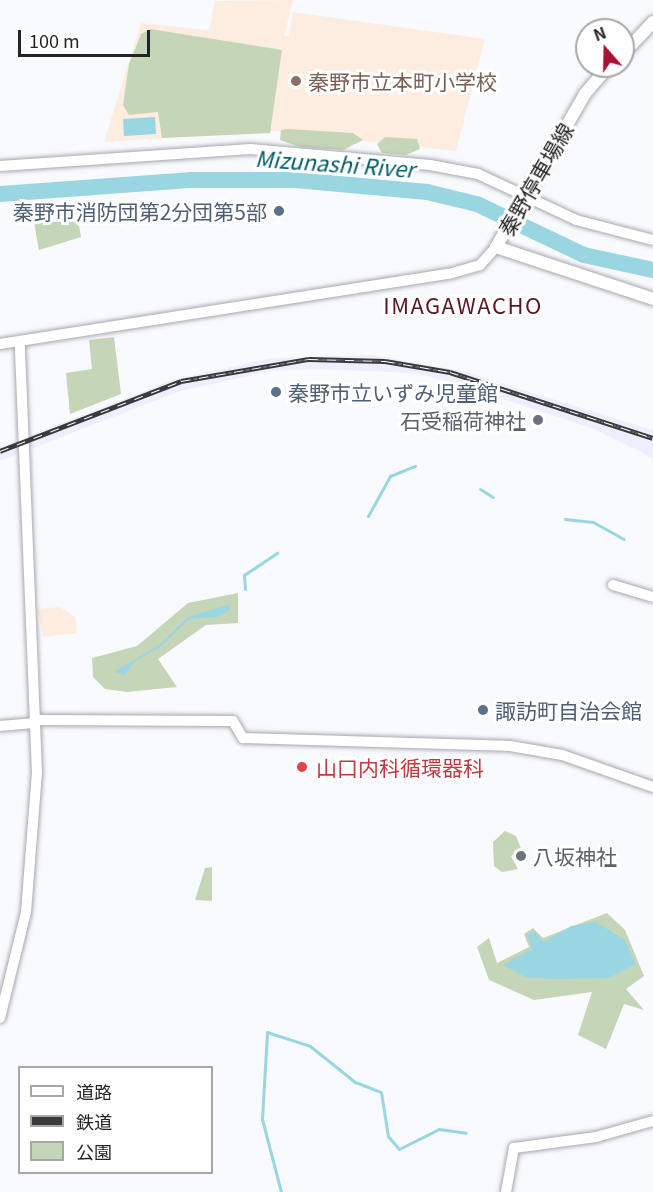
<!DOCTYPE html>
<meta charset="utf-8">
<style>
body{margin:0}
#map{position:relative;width:653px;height:1192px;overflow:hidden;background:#f9fafe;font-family:Georgia,"Noto Sans JP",serif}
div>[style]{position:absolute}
.built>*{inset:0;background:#eeeffe}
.education>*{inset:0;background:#fdede1}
.green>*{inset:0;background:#c5d5b7}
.water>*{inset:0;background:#9ad6e2}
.stream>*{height:3px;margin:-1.5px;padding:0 1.5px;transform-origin:1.5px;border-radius:1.5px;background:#9ad6e2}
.river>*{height:16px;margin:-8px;padding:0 8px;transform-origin:8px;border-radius:8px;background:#9ad6e2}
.roads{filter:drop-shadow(0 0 2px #a7a8ae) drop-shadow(0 0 2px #a7a8ae)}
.tertiary>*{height:10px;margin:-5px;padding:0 5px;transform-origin:5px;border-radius:5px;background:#fff}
.secondary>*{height:12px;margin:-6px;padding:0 6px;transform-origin:6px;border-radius:6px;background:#fff}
.rail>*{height:5px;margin-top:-2.5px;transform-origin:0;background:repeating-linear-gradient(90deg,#fff 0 9px,#3a3a3d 0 18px);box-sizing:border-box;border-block:2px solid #3a3a3d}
.dots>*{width:16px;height:16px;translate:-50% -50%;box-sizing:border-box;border:3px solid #fff;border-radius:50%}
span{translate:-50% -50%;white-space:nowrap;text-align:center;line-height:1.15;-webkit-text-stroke:6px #fff;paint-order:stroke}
.education-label{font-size:21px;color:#785e54}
.left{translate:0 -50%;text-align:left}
.street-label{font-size:21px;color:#242427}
.service-label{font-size:21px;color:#4e5e75}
.right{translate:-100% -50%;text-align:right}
.worship-label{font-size:21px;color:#5b616d}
.health-label{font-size:21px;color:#be3a42}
.water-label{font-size:22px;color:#035c69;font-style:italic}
.neighbourhood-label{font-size:22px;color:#5b151f;letter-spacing:1.5px}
.legend{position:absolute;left:18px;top:1066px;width:195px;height:108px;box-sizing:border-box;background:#fff;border:2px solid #a7a7a9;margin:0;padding:8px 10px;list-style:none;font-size:18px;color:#242427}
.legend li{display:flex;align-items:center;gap:12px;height:30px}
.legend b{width:30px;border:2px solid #a7a7a9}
.north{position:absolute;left:575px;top:18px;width:60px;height:60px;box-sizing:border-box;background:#fff;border:2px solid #a7a7a9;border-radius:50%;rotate:340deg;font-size:16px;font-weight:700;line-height:24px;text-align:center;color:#242427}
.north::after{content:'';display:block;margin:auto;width:21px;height:27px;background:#a91235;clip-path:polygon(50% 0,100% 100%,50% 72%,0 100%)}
.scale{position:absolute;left:18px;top:30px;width:132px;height:27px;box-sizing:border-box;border:3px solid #242427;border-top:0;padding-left:8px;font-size:18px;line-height:21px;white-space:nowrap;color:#242427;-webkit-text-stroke:4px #fff;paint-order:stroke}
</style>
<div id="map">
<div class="built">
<i style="clip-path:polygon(372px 355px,462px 371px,653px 430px,653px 458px,594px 429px,458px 384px,416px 373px,313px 369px,272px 371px,180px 391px,0 461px,0 447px,175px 379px,272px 358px)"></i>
</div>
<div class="education">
<i style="clip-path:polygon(293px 0,284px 36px,289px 36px,293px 12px,485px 39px,456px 151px,273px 131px,104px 142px,141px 23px,209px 30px,215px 1px)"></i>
<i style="clip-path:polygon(60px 607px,75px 617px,77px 633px,43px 637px,38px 609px)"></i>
</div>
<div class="green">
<i style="clip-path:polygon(150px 29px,282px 50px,270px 133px,162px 138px,158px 112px,129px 115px,123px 105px,129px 64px,141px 34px)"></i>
<i style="clip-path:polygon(287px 129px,353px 133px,363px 140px,343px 150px,300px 147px,280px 140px,281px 130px)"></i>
<i style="clip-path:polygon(385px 137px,417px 139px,420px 149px,406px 155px,382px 153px,377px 144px)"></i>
<i style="clip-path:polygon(78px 220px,81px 237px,39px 250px,34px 223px)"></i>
<i style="clip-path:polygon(114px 337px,121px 394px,70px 414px,66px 373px,92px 369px,89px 340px)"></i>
<i style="clip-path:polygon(238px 593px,238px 623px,206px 625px,158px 659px,177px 687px,127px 692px,105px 689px,93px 677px,92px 658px,137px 646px,188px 603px)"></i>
<i style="clip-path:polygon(505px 831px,516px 836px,522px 851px,511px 856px,518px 869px,502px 872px,494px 866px,493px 842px)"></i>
<i style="clip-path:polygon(212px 867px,212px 901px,195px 900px,205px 868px)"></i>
<i style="clip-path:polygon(607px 913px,625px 930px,644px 976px,626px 989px,644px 1010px,624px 1004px,606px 1049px,578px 1035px,592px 992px,534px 1000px,489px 980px,477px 947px,489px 938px,497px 963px,529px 947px,524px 934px,533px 928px,543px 938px)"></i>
</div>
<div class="water">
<i style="clip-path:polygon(155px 117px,156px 134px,124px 136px,123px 119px)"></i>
<i style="clip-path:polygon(230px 604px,230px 610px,217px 617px,189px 619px,160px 647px,135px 661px,125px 675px,114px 672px,159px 645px,188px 617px)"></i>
<i style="clip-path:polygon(596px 922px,625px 940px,636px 964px,609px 978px,553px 979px,525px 977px,503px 965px,532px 949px,527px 935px,534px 931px,544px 942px,571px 926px)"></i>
</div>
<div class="stream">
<i style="left:480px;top:489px;width:15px;rotate:32deg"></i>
<i style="left:368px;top:516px;width:46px;rotate:-61.2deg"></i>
<i style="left:390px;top:476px;width:27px;rotate:-22deg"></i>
<i style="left:565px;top:519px;width:28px;rotate:6deg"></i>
<i style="left:593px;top:522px;width:35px;rotate:29deg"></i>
<i style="left:245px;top:589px;width:14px;rotate:-94deg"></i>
<i style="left:244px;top:575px;width:40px;rotate:-34deg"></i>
<i style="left:281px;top:1192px;width:75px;rotate:-104.6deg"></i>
<i style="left:262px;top:1119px;width:87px;rotate:-86.7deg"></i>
<i style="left:267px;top:1032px;width:45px;rotate:18deg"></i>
<i style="left:310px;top:1046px;width:58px;rotate:38.7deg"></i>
<i style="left:355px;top:1082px;width:28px;rotate:21deg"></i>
<i style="left:381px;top:1092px;width:45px;rotate:81deg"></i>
<i style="left:388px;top:1136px;width:17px;rotate:50deg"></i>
<i style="left:399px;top:1149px;width:45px;rotate:-26.6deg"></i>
<i style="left:439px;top:1129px;width:27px;rotate:8deg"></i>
</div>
<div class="river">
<i style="left:0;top:194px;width:193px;rotate:-4.2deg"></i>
<i style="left:192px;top:180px;width:103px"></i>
<i style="left:295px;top:180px;width:133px;rotate:5.2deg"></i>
<i style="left:427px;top:192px;width:51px;rotate:13.5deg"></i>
<i style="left:477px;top:204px;width:119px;rotate:25.5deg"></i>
<i style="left:584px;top:255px;width:71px;rotate:12.3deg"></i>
</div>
<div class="roads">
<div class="tertiary">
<i style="left:0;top:166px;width:251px;rotate:-3.9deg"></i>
<i style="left:250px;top:149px;width:181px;rotate:5.1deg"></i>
<i style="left:430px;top:165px;width:49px;rotate:10.6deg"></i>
<i style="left:478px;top:174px;width:108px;rotate:25.1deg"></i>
<i style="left:576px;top:220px;width:80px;rotate:14.6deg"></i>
<i style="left:0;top:344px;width:454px;rotate:-8.9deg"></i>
<i style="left:449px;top:274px;width:32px;rotate:-16deg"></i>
<i style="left:480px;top:265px;width:24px;rotate:-48deg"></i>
<i style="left:613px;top:585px;width:42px;rotate:16.7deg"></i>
<i style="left:36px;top:720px;width:197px;rotate:0.3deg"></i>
<i style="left:233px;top:721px;width:20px;rotate:60deg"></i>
<i style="left:243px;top:738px;width:267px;rotate:1.7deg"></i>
<i style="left:510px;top:746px;width:53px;rotate:9.8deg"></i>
<i style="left:562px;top:755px;width:96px;rotate:19.4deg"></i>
<i style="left:0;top:726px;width:36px;rotate:-5deg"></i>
<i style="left:0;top:1018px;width:109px;rotate:-76.2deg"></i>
<i style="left:26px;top:912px;width:139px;rotate:-85.5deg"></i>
<i style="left:37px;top:773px;width:432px;rotate:-92.3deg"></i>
<i style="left:506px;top:1192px;width:45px;rotate:-79.7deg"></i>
<i style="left:514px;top:1148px;width:83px;rotate:-7.6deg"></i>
<i style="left:596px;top:1137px;width:59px;rotate:-15.7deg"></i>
</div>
<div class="secondary">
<i style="left:623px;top:54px;width:44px;rotate:-46.8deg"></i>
<i style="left:609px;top:66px;width:37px;rotate:131deg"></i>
<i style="left:585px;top:94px;width:177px;rotate:120.2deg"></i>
<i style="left:496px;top:247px;width:165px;rotate:18.3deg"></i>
</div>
</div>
<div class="rail">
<i style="left:0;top:451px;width:194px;rotate:-21.1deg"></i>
<i style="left:181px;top:381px;width:130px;rotate:-9.8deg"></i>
<i style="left:309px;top:359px;width:76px;rotate:1.5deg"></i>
<i style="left:385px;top:361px;width:66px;rotate:9.6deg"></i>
<i style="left:450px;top:372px;width:213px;rotate:18deg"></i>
</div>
<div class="dots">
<i style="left:296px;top:81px;background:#8d6e63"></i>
<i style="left:279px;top:211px;background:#5c6f8a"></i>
<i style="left:276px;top:392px;background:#5c6f8a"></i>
<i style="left:538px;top:420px;background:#6b7280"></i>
<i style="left:483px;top:710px;background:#5c6f8a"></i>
<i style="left:302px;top:767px;background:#e0444e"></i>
<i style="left:521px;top:856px;background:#6b7280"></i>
</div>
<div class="education-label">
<span class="left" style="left:308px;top:81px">秦野市立本町小学校</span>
</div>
<div class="street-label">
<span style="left:535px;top:179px;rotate:-60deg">秦野停車場線</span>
</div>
<div class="service-label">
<span class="right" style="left:267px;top:211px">秦野市消防団第2分団第5部</span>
<span class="left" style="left:288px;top:392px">秦野市立いずみ児童館</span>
<span class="left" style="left:495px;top:710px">諏訪町自治会館</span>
</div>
<div class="worship-label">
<span class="right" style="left:526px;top:420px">石受稲荷神社</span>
<span class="left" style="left:533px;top:856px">八坂神社</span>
</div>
<div class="health-label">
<span class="left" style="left:316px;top:767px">山口内科循環器科</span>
</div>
<div class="water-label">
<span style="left:335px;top:163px;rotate:4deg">Mizunashi River</span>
</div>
<div class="neighbourhood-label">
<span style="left:463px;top:305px">IMAGAWACHO</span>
</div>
<ul class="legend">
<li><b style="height:8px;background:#fff"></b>道路</li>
<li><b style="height:8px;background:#3a3a3d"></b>鉄道</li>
<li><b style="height:16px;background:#c5d5b7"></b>公園</li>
</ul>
<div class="north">N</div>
<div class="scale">100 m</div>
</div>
